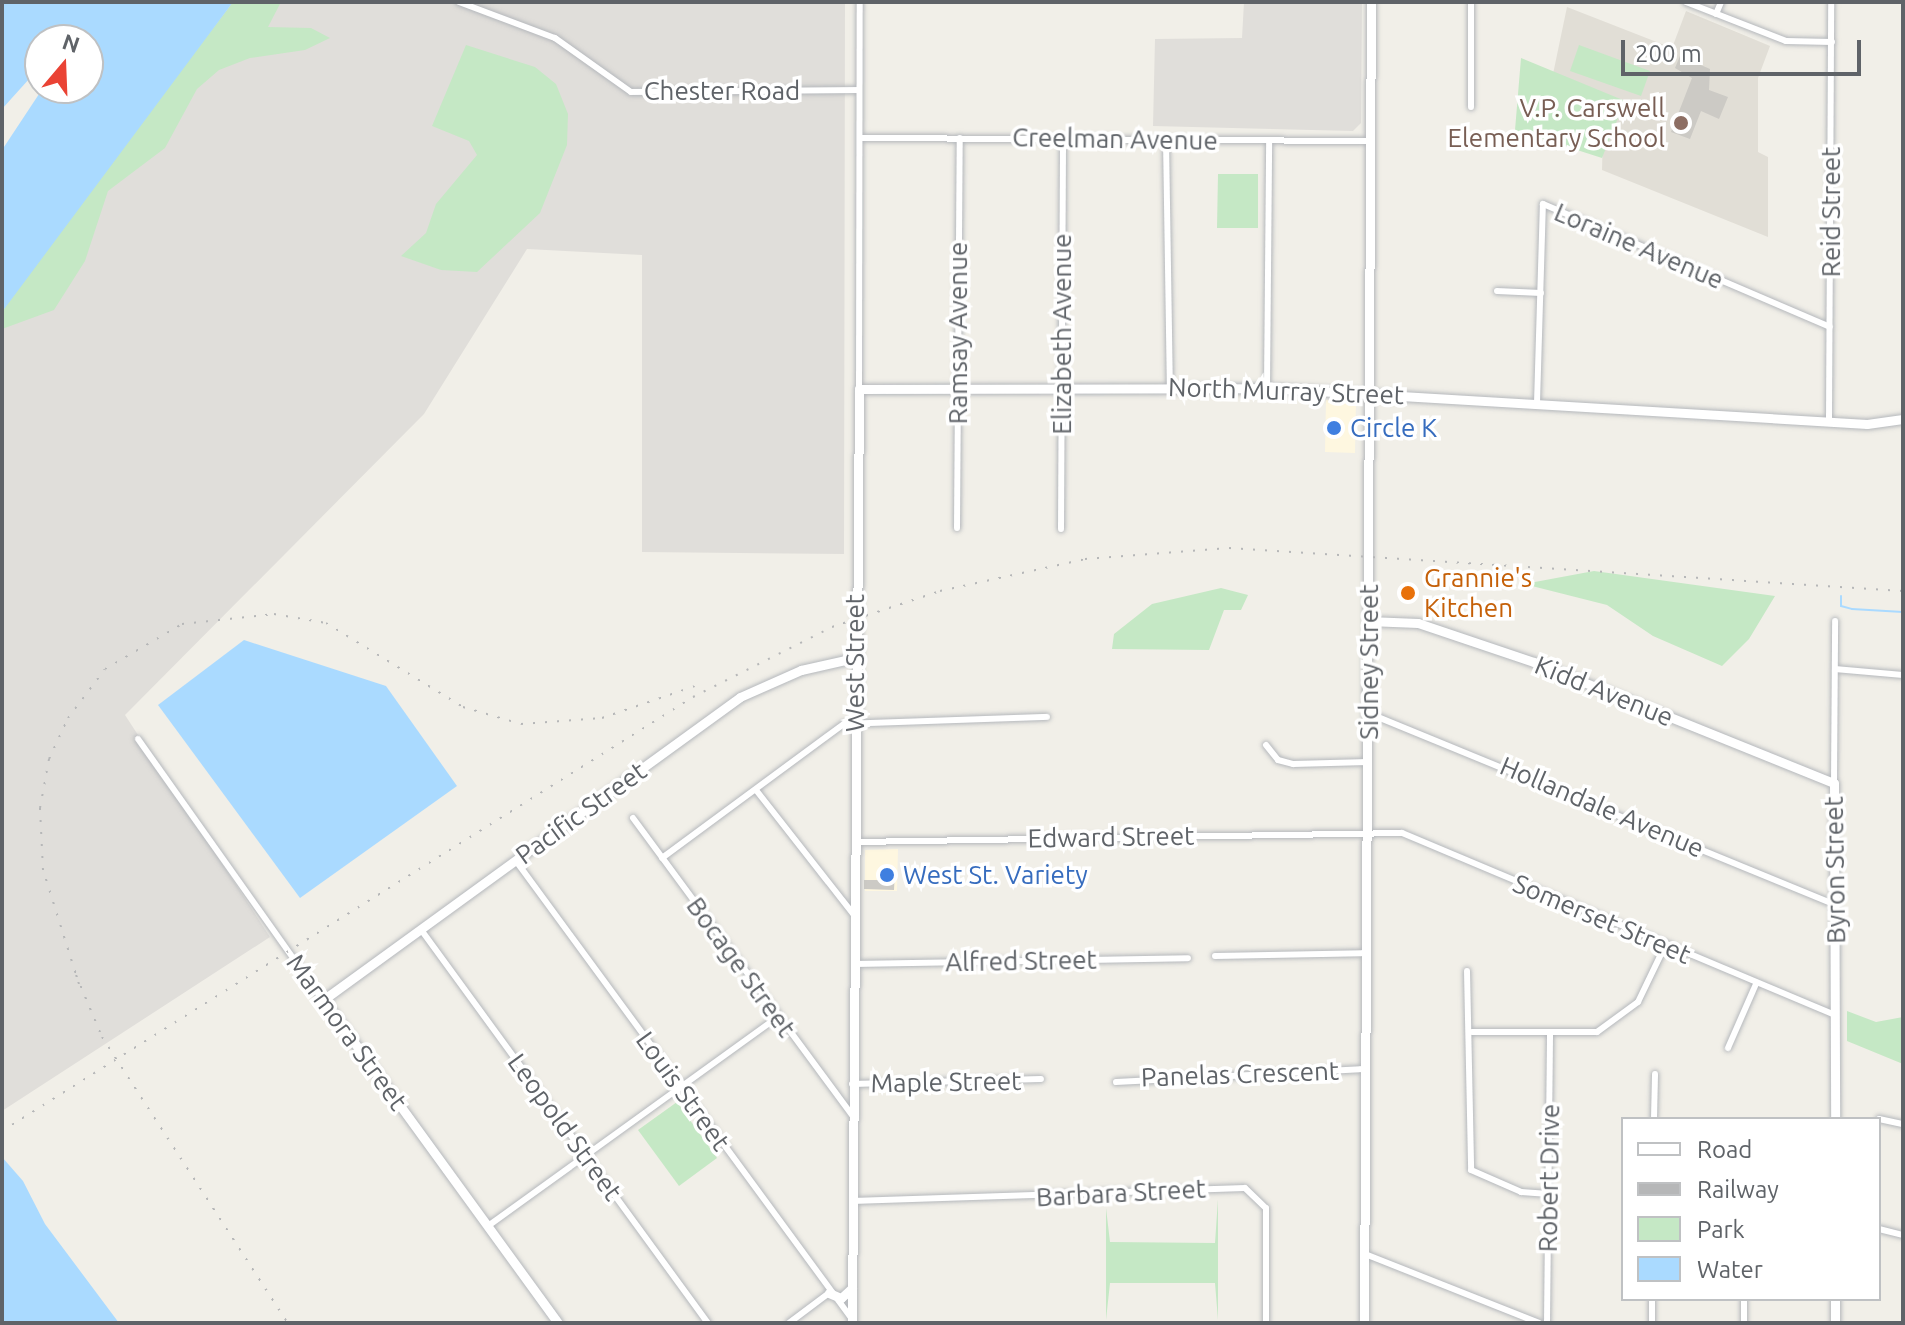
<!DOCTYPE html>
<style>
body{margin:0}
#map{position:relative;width:1905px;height:1325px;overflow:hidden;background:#f1efe8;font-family:Ubuntu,sans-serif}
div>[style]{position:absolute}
.commercial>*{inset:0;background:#fef7e0}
.industrial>*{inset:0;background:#e0deda}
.education>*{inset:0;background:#e1ded6}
.green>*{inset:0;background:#c5e8c5}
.water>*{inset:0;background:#aadaff}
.stream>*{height:2px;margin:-1px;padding:0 1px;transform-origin:1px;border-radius:1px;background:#aadaff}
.building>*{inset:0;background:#cccac5}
.roads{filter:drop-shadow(0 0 2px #b5b8bc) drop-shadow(0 0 2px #b5b8bc)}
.street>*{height:6px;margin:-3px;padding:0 3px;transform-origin:3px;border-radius:3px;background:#fff}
.secondary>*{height:9px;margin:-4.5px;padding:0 4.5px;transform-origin:4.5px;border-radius:4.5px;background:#fff}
.rail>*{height:2px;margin-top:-1px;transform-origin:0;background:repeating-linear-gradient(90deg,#b6b7b8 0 2px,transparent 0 12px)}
.dots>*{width:22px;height:22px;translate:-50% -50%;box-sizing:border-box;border:4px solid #fff;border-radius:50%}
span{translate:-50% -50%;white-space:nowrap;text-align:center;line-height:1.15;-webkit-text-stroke:7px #fff;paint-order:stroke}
.street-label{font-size:26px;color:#5f6368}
.education-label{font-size:26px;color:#785e54}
.right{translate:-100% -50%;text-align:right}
.shop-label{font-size:26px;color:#366cbe}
.left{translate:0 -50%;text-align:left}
.food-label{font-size:26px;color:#c56008}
.frame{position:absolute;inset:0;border:4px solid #5f6368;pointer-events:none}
.legend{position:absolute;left:1621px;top:1117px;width:260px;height:184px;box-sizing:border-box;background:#fff;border:2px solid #bfc1c3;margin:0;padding:10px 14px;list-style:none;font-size:24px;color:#5f6368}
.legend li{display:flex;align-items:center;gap:16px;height:40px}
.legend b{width:40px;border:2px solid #bfc1c3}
.north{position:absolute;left:24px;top:24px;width:80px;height:80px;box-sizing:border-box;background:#fff;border:2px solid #bfc1c3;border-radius:50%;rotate:19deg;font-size:22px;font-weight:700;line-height:32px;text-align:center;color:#5f6368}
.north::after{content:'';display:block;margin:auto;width:28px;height:36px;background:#ea4335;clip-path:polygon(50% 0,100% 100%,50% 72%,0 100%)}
.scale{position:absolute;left:1621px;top:40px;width:240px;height:36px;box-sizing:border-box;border:4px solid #5f6368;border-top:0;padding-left:10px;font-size:24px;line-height:28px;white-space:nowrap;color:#5f6368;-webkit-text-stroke:6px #fff;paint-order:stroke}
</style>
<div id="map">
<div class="commercial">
<i style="clip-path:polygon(1326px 400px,1356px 401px,1355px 453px,1325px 452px)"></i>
<i style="clip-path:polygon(898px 849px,897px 891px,865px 891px,865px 850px)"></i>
</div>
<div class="industrial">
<i style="clip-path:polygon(233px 2px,845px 2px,844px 554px,642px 552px,642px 255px,527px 249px,424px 414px,125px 715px,270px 937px,2px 1111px,2px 312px)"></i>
<i style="clip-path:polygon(1244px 2px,1362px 2px,1361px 123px,1353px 131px,1153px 126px,1155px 39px,1242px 38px)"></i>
</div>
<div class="education">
<i style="clip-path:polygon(1567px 7px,1672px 48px,1686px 11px,1770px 46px,1758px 78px,1758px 152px,1768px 157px,1768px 237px,1602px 170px,1604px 94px,1553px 74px)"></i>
</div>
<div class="green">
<i style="clip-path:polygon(233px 2px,281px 2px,268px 27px,311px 28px,330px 38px,305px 50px,250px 58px,219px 70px,197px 89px,165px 148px,108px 191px,85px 261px,54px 310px,2px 329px,2px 312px,37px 258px)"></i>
<i style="clip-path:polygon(466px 45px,535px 67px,556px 84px,568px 114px,567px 145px,540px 213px,477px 272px,441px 270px,401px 256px,426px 233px,436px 204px,477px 155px,469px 141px,432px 126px)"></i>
<i style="clip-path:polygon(1579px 45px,1650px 71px,1641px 96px,1570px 71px)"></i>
<i style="clip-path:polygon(1521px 58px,1635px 105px,1620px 113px,1602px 158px,1515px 130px)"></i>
<i style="clip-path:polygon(1218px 174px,1258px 174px,1258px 228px,1217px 228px)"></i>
<i style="clip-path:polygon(1594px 571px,1775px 596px,1749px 639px,1722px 666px,1653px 636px,1607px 605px,1524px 584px)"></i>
<i style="clip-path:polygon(1221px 588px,1248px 595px,1241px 610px,1224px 610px,1209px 650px,1112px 649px,1114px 634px,1152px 604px)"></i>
<i style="clip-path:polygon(1847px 1011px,1876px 1022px,1903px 1017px,1903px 1064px,1847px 1041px)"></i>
<i style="clip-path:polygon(677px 1102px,717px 1158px,679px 1186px,638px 1130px)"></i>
<i style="clip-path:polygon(1218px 1199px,1218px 1320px,1215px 1283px,1110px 1283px,1106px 1320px,1106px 1208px,1110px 1242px,1215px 1243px)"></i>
</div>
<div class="water">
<i style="clip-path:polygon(2px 2px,233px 2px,2px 312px,2px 150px,43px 88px,88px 88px,88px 40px,40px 40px,39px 68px,2px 109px)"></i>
<i style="clip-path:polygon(244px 640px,386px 686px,457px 786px,300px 898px,158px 705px)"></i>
<i style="clip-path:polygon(2px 1157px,23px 1181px,45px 1224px,119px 1323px,2px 1323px)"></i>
</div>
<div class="stream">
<i style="left:1841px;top:596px;width:10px;rotate:90deg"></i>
<i style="left:1841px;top:606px;width:11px;rotate:15deg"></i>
<i style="left:1852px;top:609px;width:51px;rotate:3.4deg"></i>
</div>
<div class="building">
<i style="clip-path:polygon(1680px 56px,1710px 69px,1709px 90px,1728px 97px,1719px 119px,1701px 111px,1690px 139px,1671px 132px,1692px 78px,1675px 68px)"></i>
<i style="clip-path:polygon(880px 870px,895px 870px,894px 890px,864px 889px,864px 880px,879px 880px)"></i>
</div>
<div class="roads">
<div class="street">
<i style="left:459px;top:2px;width:103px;rotate:20.6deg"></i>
<i style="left:555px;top:38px;width:93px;rotate:35.4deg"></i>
<i style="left:631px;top:92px;width:228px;rotate:-0.5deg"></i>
<i style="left:1686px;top:2px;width:107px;rotate:21.3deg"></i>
<i style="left:1786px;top:41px;width:46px;rotate:1.2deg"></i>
<i style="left:1716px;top:14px;width:13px;rotate:-67deg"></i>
<i style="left:1471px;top:107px;width:105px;rotate:-90deg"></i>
<i style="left:860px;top:138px;width:510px;rotate:0.34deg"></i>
<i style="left:1166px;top:140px;width:246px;rotate:89.1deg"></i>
<i style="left:1497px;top:291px;width:44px;rotate:2.6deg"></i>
<i style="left:1267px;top:388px;width:247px;rotate:-89.5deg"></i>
<i style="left:859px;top:389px;width:387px;rotate:-89.9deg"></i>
<i style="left:1537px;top:403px;width:199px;rotate:-88.3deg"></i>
<i style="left:1543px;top:204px;width:312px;rotate:23.2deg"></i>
<i style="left:1829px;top:421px;width:419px;rotate:-89.7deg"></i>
<i style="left:957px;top:528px;width:390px;rotate:-89.6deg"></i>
<i style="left:1061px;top:529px;width:390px;rotate:-89.7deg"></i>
<i style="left:1835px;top:669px;width:68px;rotate:5deg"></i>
<i style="left:1368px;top:713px;width:506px;rotate:22.31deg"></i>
<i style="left:138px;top:739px;width:320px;rotate:54.7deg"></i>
<i style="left:1266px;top:745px;width:19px;rotate:51deg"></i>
<i style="left:1278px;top:760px;width:16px;rotate:15deg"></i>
<i style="left:1293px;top:764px;width:75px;rotate:-1.5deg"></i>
<i style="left:1834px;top:783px;width:162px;rotate:-89.6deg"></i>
<i style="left:756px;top:790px;width:159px;rotate:51.9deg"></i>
<i style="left:633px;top:818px;width:369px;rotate:53.6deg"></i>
<i style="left:856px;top:842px;width:546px;rotate:-0.94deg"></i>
<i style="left:1402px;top:833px;width:470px;rotate:22.8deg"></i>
<i style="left:662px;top:858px;width:226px;rotate:-36.4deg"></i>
<i style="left:844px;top:724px;width:203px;rotate:-2deg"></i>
<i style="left:516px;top:861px;width:568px;rotate:53.74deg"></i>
<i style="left:422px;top:931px;width:485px;rotate:53.9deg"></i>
<i style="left:1215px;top:956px;width:150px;rotate:-1.1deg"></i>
<i style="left:854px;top:964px;width:334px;rotate:-1deg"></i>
<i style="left:1467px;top:971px;width:199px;rotate:88.8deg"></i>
<i style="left:1471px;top:1170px;width:55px;rotate:23.7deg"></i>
<i style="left:1521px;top:1192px;width:28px;rotate:4deg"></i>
<i style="left:1472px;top:1032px;width:125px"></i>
<i style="left:1597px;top:1032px;width:51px;rotate:-36.2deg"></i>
<i style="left:1638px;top:1002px;width:62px;rotate:-64.3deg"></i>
<i style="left:1728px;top:1048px;width:70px;rotate:-66.4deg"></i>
<i style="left:1116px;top:1082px;width:249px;rotate:-3deg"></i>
<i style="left:852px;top:1084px;width:189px;rotate:-1.5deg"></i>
<i style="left:1654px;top:1119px;width:45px;rotate:-88.7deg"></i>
<i style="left:1879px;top:1119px;width:25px;rotate:12deg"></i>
<i style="left:852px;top:1201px;width:393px;rotate:-1.9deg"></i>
<i style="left:1245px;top:1188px;width:29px;rotate:44deg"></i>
<i style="left:1266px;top:1208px;width:115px;rotate:90deg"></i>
<i style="left:488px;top:1226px;width:357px;rotate:-35.8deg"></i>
<i style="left:1879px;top:1229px;width:25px;rotate:14deg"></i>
<i style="left:1365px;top:1254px;width:187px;rotate:21.6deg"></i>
<i style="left:789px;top:1323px;width:50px;rotate:-36.9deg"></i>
<i style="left:1547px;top:1323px;width:290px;rotate:-89.4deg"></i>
<i style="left:1652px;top:1323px;width:24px;rotate:-90deg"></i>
<i style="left:1744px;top:1323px;width:24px;rotate:-90deg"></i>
</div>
<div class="secondary">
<i style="left:1368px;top:621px;width:50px;rotate:2.3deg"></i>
<i style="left:1418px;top:623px;width:122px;rotate:18.6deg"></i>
<i style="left:1534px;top:662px;width:323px;rotate:22deg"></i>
<i style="left:1834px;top:783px;width:336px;rotate:89.8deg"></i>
<i style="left:829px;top:1293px;width:13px;rotate:23deg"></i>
<i style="left:841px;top:1298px;width:15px;rotate:-42deg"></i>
<i style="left:558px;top:1323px;width:399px;rotate:-126deg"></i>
<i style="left:323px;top:1000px;width:515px;rotate:-36deg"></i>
<i style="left:740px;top:697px;width:67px;rotate:-23.9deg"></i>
<i style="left:801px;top:670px;width:54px;rotate:-12.8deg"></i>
<i style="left:852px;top:1323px;width:934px;rotate:-89.57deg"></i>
<i style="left:859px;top:389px;width:408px;rotate:-0.1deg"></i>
<i style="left:1267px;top:388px;width:601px;rotate:3.43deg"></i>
<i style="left:1867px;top:424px;width:36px;rotate:-8deg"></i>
<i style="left:1364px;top:1323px;width:1321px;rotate:-89.7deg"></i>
<i style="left:1835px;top:1323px;width:24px;rotate:-90deg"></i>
</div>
</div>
<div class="rail">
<i style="left:76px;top:975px;width:67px;rotate:67.2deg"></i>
<i style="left:102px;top:1037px;width:341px;rotate:57deg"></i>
<i style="left:79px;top:984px;width:120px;rotate:-107.5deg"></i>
<i style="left:43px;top:870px;width:62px;rotate:-92.8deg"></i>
<i style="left:40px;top:808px;width:50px;rotate:-79.6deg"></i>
<i style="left:49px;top:759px;width:45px;rotate:-65.1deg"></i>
<i style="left:68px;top:718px;width:61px;rotate:-52.9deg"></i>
<i style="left:105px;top:669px;width:89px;rotate:-30.3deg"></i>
<i style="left:182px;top:624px;width:93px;rotate:-6.2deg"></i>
<i style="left:274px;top:614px;width:53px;rotate:9.8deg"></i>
<i style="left:326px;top:623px;width:161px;rotate:31.5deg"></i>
<i style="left:463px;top:707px;width:60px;rotate:16.3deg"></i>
<i style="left:521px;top:724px;width:81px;rotate:-4.2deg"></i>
<i style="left:602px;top:718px;width:98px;rotate:-19deg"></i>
<i style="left:2px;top:1131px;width:816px;rotate:-32.13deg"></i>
<i style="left:693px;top:697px;width:156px;rotate:-26.7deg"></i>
<i style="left:832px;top:627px;width:114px;rotate:-18.4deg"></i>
<i style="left:940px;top:591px;width:148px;rotate:-12.4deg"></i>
<i style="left:1085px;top:559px;width:144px;rotate:-4.4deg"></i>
<i style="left:1229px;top:548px;width:675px;rotate:3.65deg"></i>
</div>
<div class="dots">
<i style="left:1681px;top:123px;background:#8d6e63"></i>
<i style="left:1334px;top:428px;background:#3f7fe0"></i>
<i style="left:1408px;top:593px;background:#e8710a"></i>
<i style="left:887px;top:875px;background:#3f7fe0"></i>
</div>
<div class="street-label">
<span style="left:722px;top:91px">Chester Road</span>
<span style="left:1115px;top:139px;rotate:1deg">Creelman Avenue</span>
<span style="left:1831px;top:212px;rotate:-90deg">Reid Street</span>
<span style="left:1639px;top:246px;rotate:23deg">Loraine Avenue</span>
<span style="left:958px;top:333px;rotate:-90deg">Ramsay Avenue</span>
<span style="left:1062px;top:334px;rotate:-90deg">Elizabeth Avenue</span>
<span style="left:1286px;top:391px;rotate:2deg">North Murray Street</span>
<span style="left:1369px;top:662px;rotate:-90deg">Sidney Street</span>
<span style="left:855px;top:663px;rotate:-90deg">West Street</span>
<span style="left:1604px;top:691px;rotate:22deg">Kidd Avenue</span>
<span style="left:1602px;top:807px;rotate:23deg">Hollandale Avenue</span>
<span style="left:581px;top:813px;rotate:-36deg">Pacific Street</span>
<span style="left:1111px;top:837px;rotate:-1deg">Edward Street</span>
<span style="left:1835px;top:870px;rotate:-91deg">Byron Street</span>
<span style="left:1602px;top:919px;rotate:23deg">Somerset Street</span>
<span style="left:1021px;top:961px;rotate:-1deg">Alfred Street</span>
<span style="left:741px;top:967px;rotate:54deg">Bocage Street</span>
<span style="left:347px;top:1032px;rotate:54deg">Marmora Street</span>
<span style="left:1240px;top:1074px;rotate:-2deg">Panelas Crescent</span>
<span style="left:946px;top:1082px;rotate:-1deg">Maple Street</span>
<span style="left:683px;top:1091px;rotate:54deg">Louis Street</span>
<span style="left:565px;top:1127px;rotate:54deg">Leopold Street</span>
<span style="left:1549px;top:1178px;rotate:-89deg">Robert Drive</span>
<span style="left:1121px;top:1193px;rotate:-3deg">Barbara Street</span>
</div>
<div class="education-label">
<span class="right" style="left:1665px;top:123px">V.P. Carswell<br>Elementary School</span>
</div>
<div class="shop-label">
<span class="left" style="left:1350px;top:428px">Circle K</span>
<span class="left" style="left:903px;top:875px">West St. Variety</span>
</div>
<div class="food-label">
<span class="left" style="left:1424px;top:593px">Grannie's<br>Kitchen</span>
</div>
<div class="frame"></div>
<ul class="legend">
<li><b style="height:10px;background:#fff"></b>Road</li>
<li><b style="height:10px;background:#b6b7b8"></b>Railway</li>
<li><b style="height:22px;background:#c5e8c5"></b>Park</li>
<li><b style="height:22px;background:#aadaff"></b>Water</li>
</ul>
<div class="north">N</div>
<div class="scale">200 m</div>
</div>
